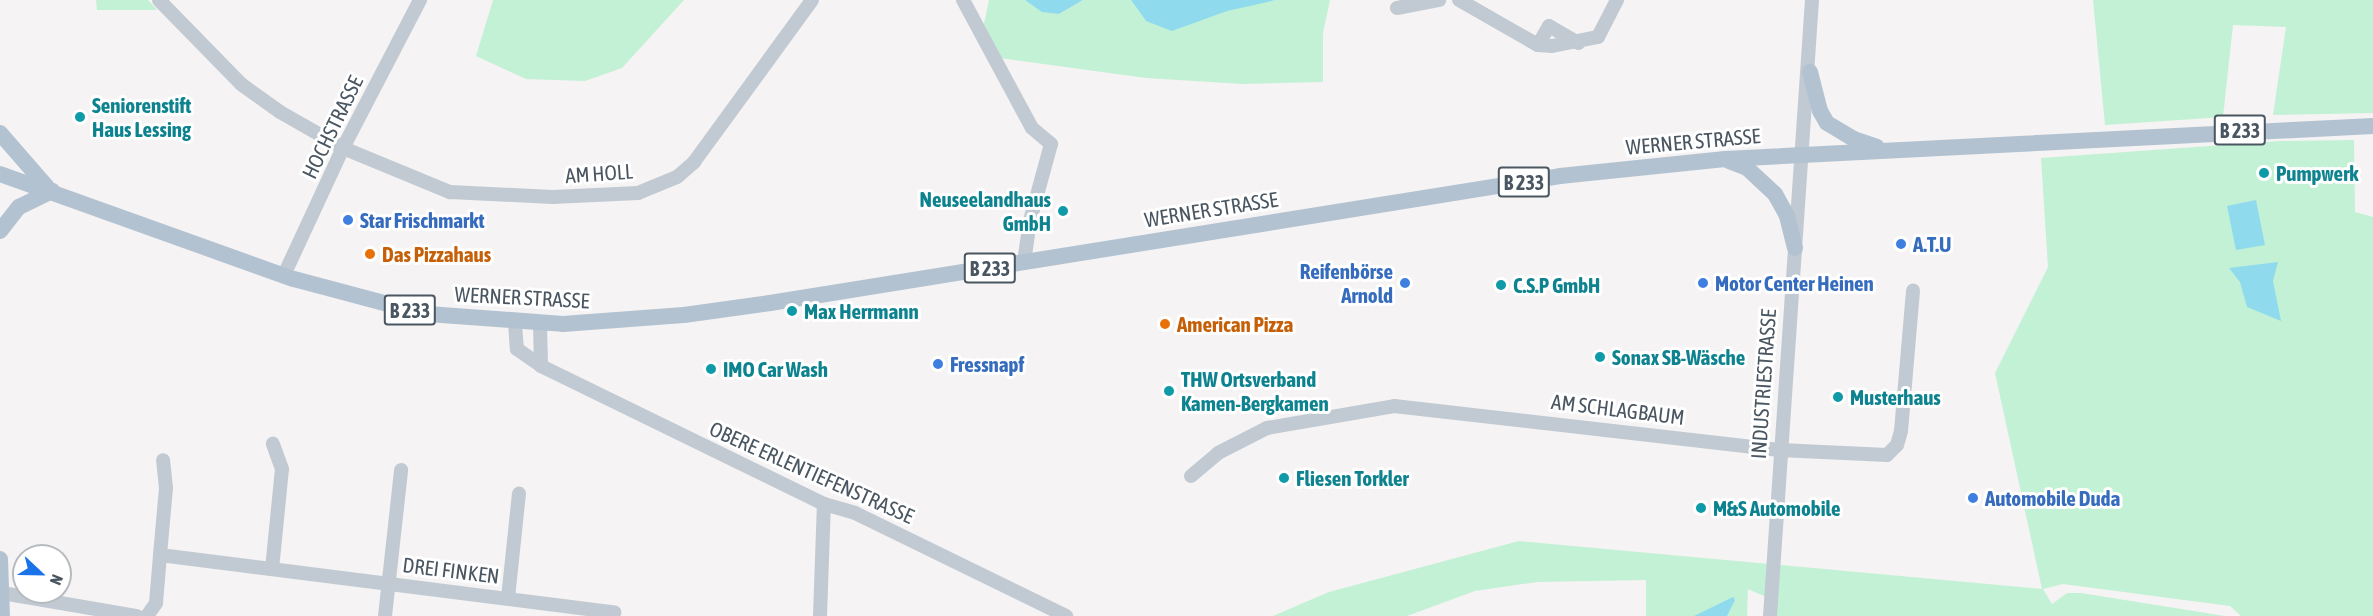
<!DOCTYPE html>
<meta charset="utf-8">
<style>
body{margin:0}
#map{position:relative;width:2373px;height:616px;overflow:hidden;background:#f5f3f3;font-family:"Asap Condensed",sans-serif}
div>[style]{position:absolute}
.green>*{inset:0;background:#c3f1d5}
.water>*{inset:0;background:#90daee}
.minor>*{height:14px;margin:-7px;padding:0 7px;transform-origin:7px;border-radius:7px;background:#c1cad2}
.major>*{height:16px;margin:-8px;padding:0 8px;transform-origin:8px;border-radius:8px;background:#b3c2d1}
.dots>*{width:16px;height:16px;translate:-50% -50%;box-sizing:border-box;border:3px solid #fff;border-radius:50%}
span{translate:-50% -50%;white-space:nowrap;text-align:center;line-height:1.15;-webkit-text-stroke:6px #fff;paint-order:stroke}
.shield-label span{padding:2px 4px;background:#fff;border:2px solid;border-radius:4px;-webkit-text-stroke-width:0}
.shield-label{font-size:20px;color:#4a5661;font-weight:700}
.culture-label{font-size:21px;color:#0d838f;font-weight:700}
.left{translate:0 -50%;text-align:left}
.right{translate:-100% -50%;text-align:right}
.street-label{font-size:21px;color:#4a5661}
.shop-label{font-size:21px;color:#366cbe;font-weight:700}
.food-label{font-size:21px;color:#c56008;font-weight:700}
.north{position:absolute;left:12px;top:544px;width:60px;height:60px;box-sizing:border-box;background:#fff;border:2px solid #b7bbc0;border-radius:50%;rotate:112deg;font-size:16px;font-weight:700;line-height:24px;text-align:center;color:#4a5661}
.north::after{content:'';display:block;margin:auto;width:21px;height:27px;background:#1a73e8;clip-path:polygon(50% 0,100% 100%,50% 72%,0 100%)}
</style>
<div id="map">
<div class="green">
<i style="clip-path:polygon(96px 0,148px 0,157px 10px,97px 10px)"></i>
<i style="clip-path:polygon(493px 0,684px 0,622px 68px,585px 81px,526px 79px,476px 56px)"></i>
<i style="clip-path:polygon(989px 0,1025px 0,1059px 14px,1083px 0,1131px 0,1146px 21px,1276px 0,1330px 0,1323px 33px,1323px 82px,1243px 84px,1146px 78px,1000px 58px,984px 24px)"></i>
<i style="clip-path:polygon(2093px 0,2373px 0,2373px 113px,2273px 115px,2286px 27px,2233px 25px,2223px 117px,2105px 125px)"></i>
<i style="clip-path:polygon(2354px 140px,2355px 212px,2373px 217px,2373px 616px,2241px 616px,2230px 606px,2063px 584px,2043px 589px,2052px 604px,2067px 593px,2081px 593px,2225px 616px,1766px 616px,1766px 597px,1748px 589px,1747px 616px,1646px 616px,1646px 580px,1537px 582px,1475px 591px,1407px 616px,1273px 616px,1329px 592px,1519px 541px,2042px 589px,1995px 373px,2048px 267px,2041px 158px,2280px 141px)"></i>
</div>
<div class="water">
<i style="clip-path:polygon(1025px 0,1083px 0,1059px 14px,1042px 12px)"></i>
<i style="clip-path:polygon(1131px 0,1276px 0,1227px 11px,1172px 31px,1146px 21px)"></i>
<i style="clip-path:polygon(2256px 200px,2265px 245px,2236px 250px,2227px 206px)"></i>
<i style="clip-path:polygon(2278px 262px,2273px 281px,2281px 321px,2247px 307px,2240px 282px,2229px 268px)"></i>
<i style="clip-path:polygon(1733px 597px,1735px 600px,1727px 616px,1694px 616px)"></i>
</div>
<div class="minor">
<i style="left:159px;top:0;width:117px;rotate:45.7deg"></i>
<i style="left:241px;top:84px;width:48px;rotate:35.7deg"></i>
<i style="left:280px;top:112px;width:73px;rotate:29.7deg"></i>
<i style="left:343px;top:148px;width:116px;rotate:22.4deg"></i>
<i style="left:450px;top:192px;width:103px;rotate:2.8deg"></i>
<i style="left:553px;top:197px;width:85px;rotate:-2.7deg"></i>
<i style="left:638px;top:193px;width:42px;rotate:-22.3deg"></i>
<i style="left:677px;top:177px;width:23px;rotate:-41deg"></i>
<i style="left:694px;top:162px;width:200px;rotate:-53.9deg"></i>
<i style="left:963px;top:0;width:145px;rotate:61.7deg"></i>
<i style="left:1032px;top:128px;width:25px;rotate:40deg"></i>
<i style="left:1051px;top:144px;width:80px;rotate:105.3deg"></i>
<i style="left:1030px;top:221px;width:41px;rotate:98.3deg"></i>
<i style="left:1459px;top:0;width:91px;rotate:29.7deg"></i>
<i style="left:1538px;top:45px;width:14px;rotate:4deg"></i>
<i style="left:1552px;top:46px;width:47px;rotate:-11.1deg"></i>
<i style="left:1598px;top:37px;width:42px;rotate:-62.8deg"></i>
<i style="left:1397px;top:8px;width:43px;rotate:-10.8deg"></i>
<i style="left:1538px;top:45px;width:22px;rotate:-60deg"></i>
<i style="left:1549px;top:26px;width:34px;rotate:30deg"></i>
<i style="left:284px;top:275px;width:140px;rotate:-65.1deg"></i>
<i style="left:343px;top:148px;width:167px;rotate:-62.5deg"></i>
<i style="left:515px;top:323px;width:26px;rotate:86deg"></i>
<i style="left:517px;top:349px;width:29px;rotate:35deg"></i>
<i style="left:541px;top:366px;width:315px;rotate:26deg"></i>
<i style="left:824px;top:504px;width:32px;rotate:16deg"></i>
<i style="left:855px;top:513px;width:235px;rotate:26deg"></i>
<i style="left:540px;top:324px;width:42px;rotate:88.6deg"></i>
<i style="left:1191px;top:476px;width:35px;rotate:-40deg"></i>
<i style="left:1218px;top:453px;width:55px;rotate:-27deg"></i>
<i style="left:1267px;top:428px;width:129px;rotate:-9.8deg"></i>
<i style="left:1394px;top:406px;width:388px;rotate:6.5deg"></i>
<i style="left:1780px;top:450px;width:107px;rotate:2.7deg"></i>
<i style="left:1887px;top:455px;width:14px;rotate:-45deg"></i>
<i style="left:1897px;top:445px;width:15px;rotate:-74deg"></i>
<i style="left:1901px;top:431px;width:141px;rotate:-85.1deg"></i>
<i style="left:160px;top:555px;width:67px;rotate:-84.9deg"></i>
<i style="left:166px;top:488px;width:28px;rotate:-96deg"></i>
<i style="left:272px;top:569px;width:100px;rotate:-84.3deg"></i>
<i style="left:282px;top:469px;width:27px;rotate:-110deg"></i>
<i style="left:2px;top:593px;width:137px;rotate:9.7deg"></i>
<i style="left:508px;top:598px;width:105px;rotate:-84deg"></i>
<i style="left:147px;top:616px;width:16px;rotate:-55deg"></i>
<i style="left:156px;top:603px;width:48px;rotate:-85.2deg"></i>
<i style="left:160px;top:555px;width:458px;rotate:7.2deg"></i>
<i style="left:385px;top:616px;width:147px;rotate:-83.7deg"></i>
<i style="left:820px;top:616px;width:112px;rotate:-88deg"></i>
<i style="left:1770px;top:616px;width:617px;rotate:-86.1deg"></i>
</div>
<div class="major">
<i style="left:1810px;top:72px;width:40px;rotate:75.6deg"></i>
<i style="left:1820px;top:111px;width:14px;rotate:60deg"></i>
<i style="left:1827px;top:123px;width:31px;rotate:31deg"></i>
<i style="left:1854px;top:139px;width:24px;rotate:19deg"></i>
<i style="left:0;top:133px;width:72px;rotate:49deg"></i>
<i style="left:1729px;top:161px;width:19px;rotate:21deg"></i>
<i style="left:1747px;top:168px;width:38px;rotate:43deg"></i>
<i style="left:1775px;top:194px;width:25px;rotate:61deg"></i>
<i style="left:1787px;top:216px;width:33px;rotate:76deg"></i>
<i style="left:0;top:174px;width:312px;rotate:19.7deg"></i>
<i style="left:294px;top:279px;width:101px;rotate:14.9deg"></i>
<i style="left:392px;top:305px;width:37px;rotate:14deg"></i>
<i style="left:428px;top:314px;width:135px;rotate:4.2deg"></i>
<i style="left:563px;top:324px;width:121px;rotate:-4.3deg"></i>
<i style="left:684px;top:315px;width:87px;rotate:-7.9deg"></i>
<i style="left:770px;top:303px;width:800px;rotate:-9.13deg"></i>
<i style="left:1560px;top:176px;width:166px;rotate:-5.9deg"></i>
<i style="left:1725px;top:159px;width:649px;rotate:-2.92deg"></i>
<i style="left:0;top:231px;width:31px;rotate:-52deg"></i>
<i style="left:19px;top:207px;width:37px;rotate:-26deg"></i>
<i style="left:0;top:559px;width:57px;rotate:88deg"></i>
</div>
<div class="dots">
<i style="left:80px;top:117px;background:#0f9aa8"></i>
<i style="left:2264px;top:173px;background:#0f9aa8"></i>
<i style="left:1063px;top:211px;background:#0f9aa8"></i>
<i style="left:348px;top:220px;background:#3f7fe0"></i>
<i style="left:1901px;top:244px;background:#3f7fe0"></i>
<i style="left:370px;top:254px;background:#e8710a"></i>
<i style="left:1405px;top:283px;background:#3f7fe0"></i>
<i style="left:1703px;top:283px;background:#3f7fe0"></i>
<i style="left:1501px;top:285px;background:#0f9aa8"></i>
<i style="left:792px;top:311px;background:#0f9aa8"></i>
<i style="left:1165px;top:324px;background:#e8710a"></i>
<i style="left:1600px;top:357px;background:#0f9aa8"></i>
<i style="left:938px;top:364px;background:#3f7fe0"></i>
<i style="left:711px;top:369px;background:#0f9aa8"></i>
<i style="left:1169px;top:391px;background:#0f9aa8"></i>
<i style="left:1838px;top:397px;background:#0f9aa8"></i>
<i style="left:1284px;top:478px;background:#0f9aa8"></i>
<i style="left:1973px;top:498px;background:#3f7fe0"></i>
<i style="left:1701px;top:508px;background:#0f9aa8"></i>
</div>
<div class="shield-label">
<span style="left:2240px;top:130px">B 233</span>
<span style="left:1524px;top:182px">B 233</span>
<span style="left:990px;top:268px">B 233</span>
<span style="left:410px;top:310px">B 233</span>
</div>
<div class="culture-label">
<span class="left" style="left:92px;top:117px">Seniorenstift<br>Haus Lessing</span>
<span class="left" style="left:2276px;top:173px">Pumpwerk</span>
<span class="right" style="left:1051px;top:211px">Neuseelandhaus<br>GmbH</span>
<span class="left" style="left:1513px;top:285px">C.S.P GmbH</span>
<span class="left" style="left:804px;top:311px">Max Herrmann</span>
<span class="left" style="left:1612px;top:357px">Sonax SB-Wäsche</span>
<span class="left" style="left:723px;top:369px">IMO Car Wash</span>
<span class="left" style="left:1181px;top:391px">THW Ortsverband<br>Kamen-Bergkamen</span>
<span class="left" style="left:1850px;top:397px">Musterhaus</span>
<span class="left" style="left:1296px;top:478px">Fliesen Torkler</span>
<span class="left" style="left:1713px;top:508px">M&amp;S Automobile</span>
</div>
<div class="street-label">
<span style="left:332px;top:127px;rotate:-64deg">HOCHSTRASSE</span>
<span style="left:1693px;top:141px;rotate:-5deg">WERNER STRASSE</span>
<span style="left:599px;top:173px;rotate:-4deg">AM HOLL</span>
<span style="left:1211px;top:209px;rotate:-9deg">WERNER STRASSE</span>
<span style="left:522px;top:297px;rotate:3deg">WERNER STRASSE</span>
<span style="left:1763px;top:384px;rotate:-86deg">INDUSTRIESTRASSE</span>
<span style="left:1618px;top:409px;rotate:7deg">AM SCHLAGBAUM</span>
<span style="left:812px;top:472px;rotate:24deg">OBERE ERLENTIEFENSTRASSE</span>
<span style="left:451px;top:570px;rotate:7deg">DREI FINKEN</span>
</div>
<div class="shop-label">
<span class="left" style="left:360px;top:220px">Star Frischmarkt</span>
<span class="left" style="left:1913px;top:244px">A.T.U</span>
<span class="right" style="left:1393px;top:283px">Reifenbörse<br>Arnold</span>
<span class="left" style="left:1715px;top:283px">Motor Center Heinen</span>
<span class="left" style="left:950px;top:364px">Fressnapf</span>
<span class="left" style="left:1985px;top:498px">Automobile Duda</span>
</div>
<div class="food-label">
<span class="left" style="left:382px;top:254px">Das Pizzahaus</span>
<span class="left" style="left:1177px;top:324px">American Pizza</span>
</div>
<div class="north">N</div>
</div>
